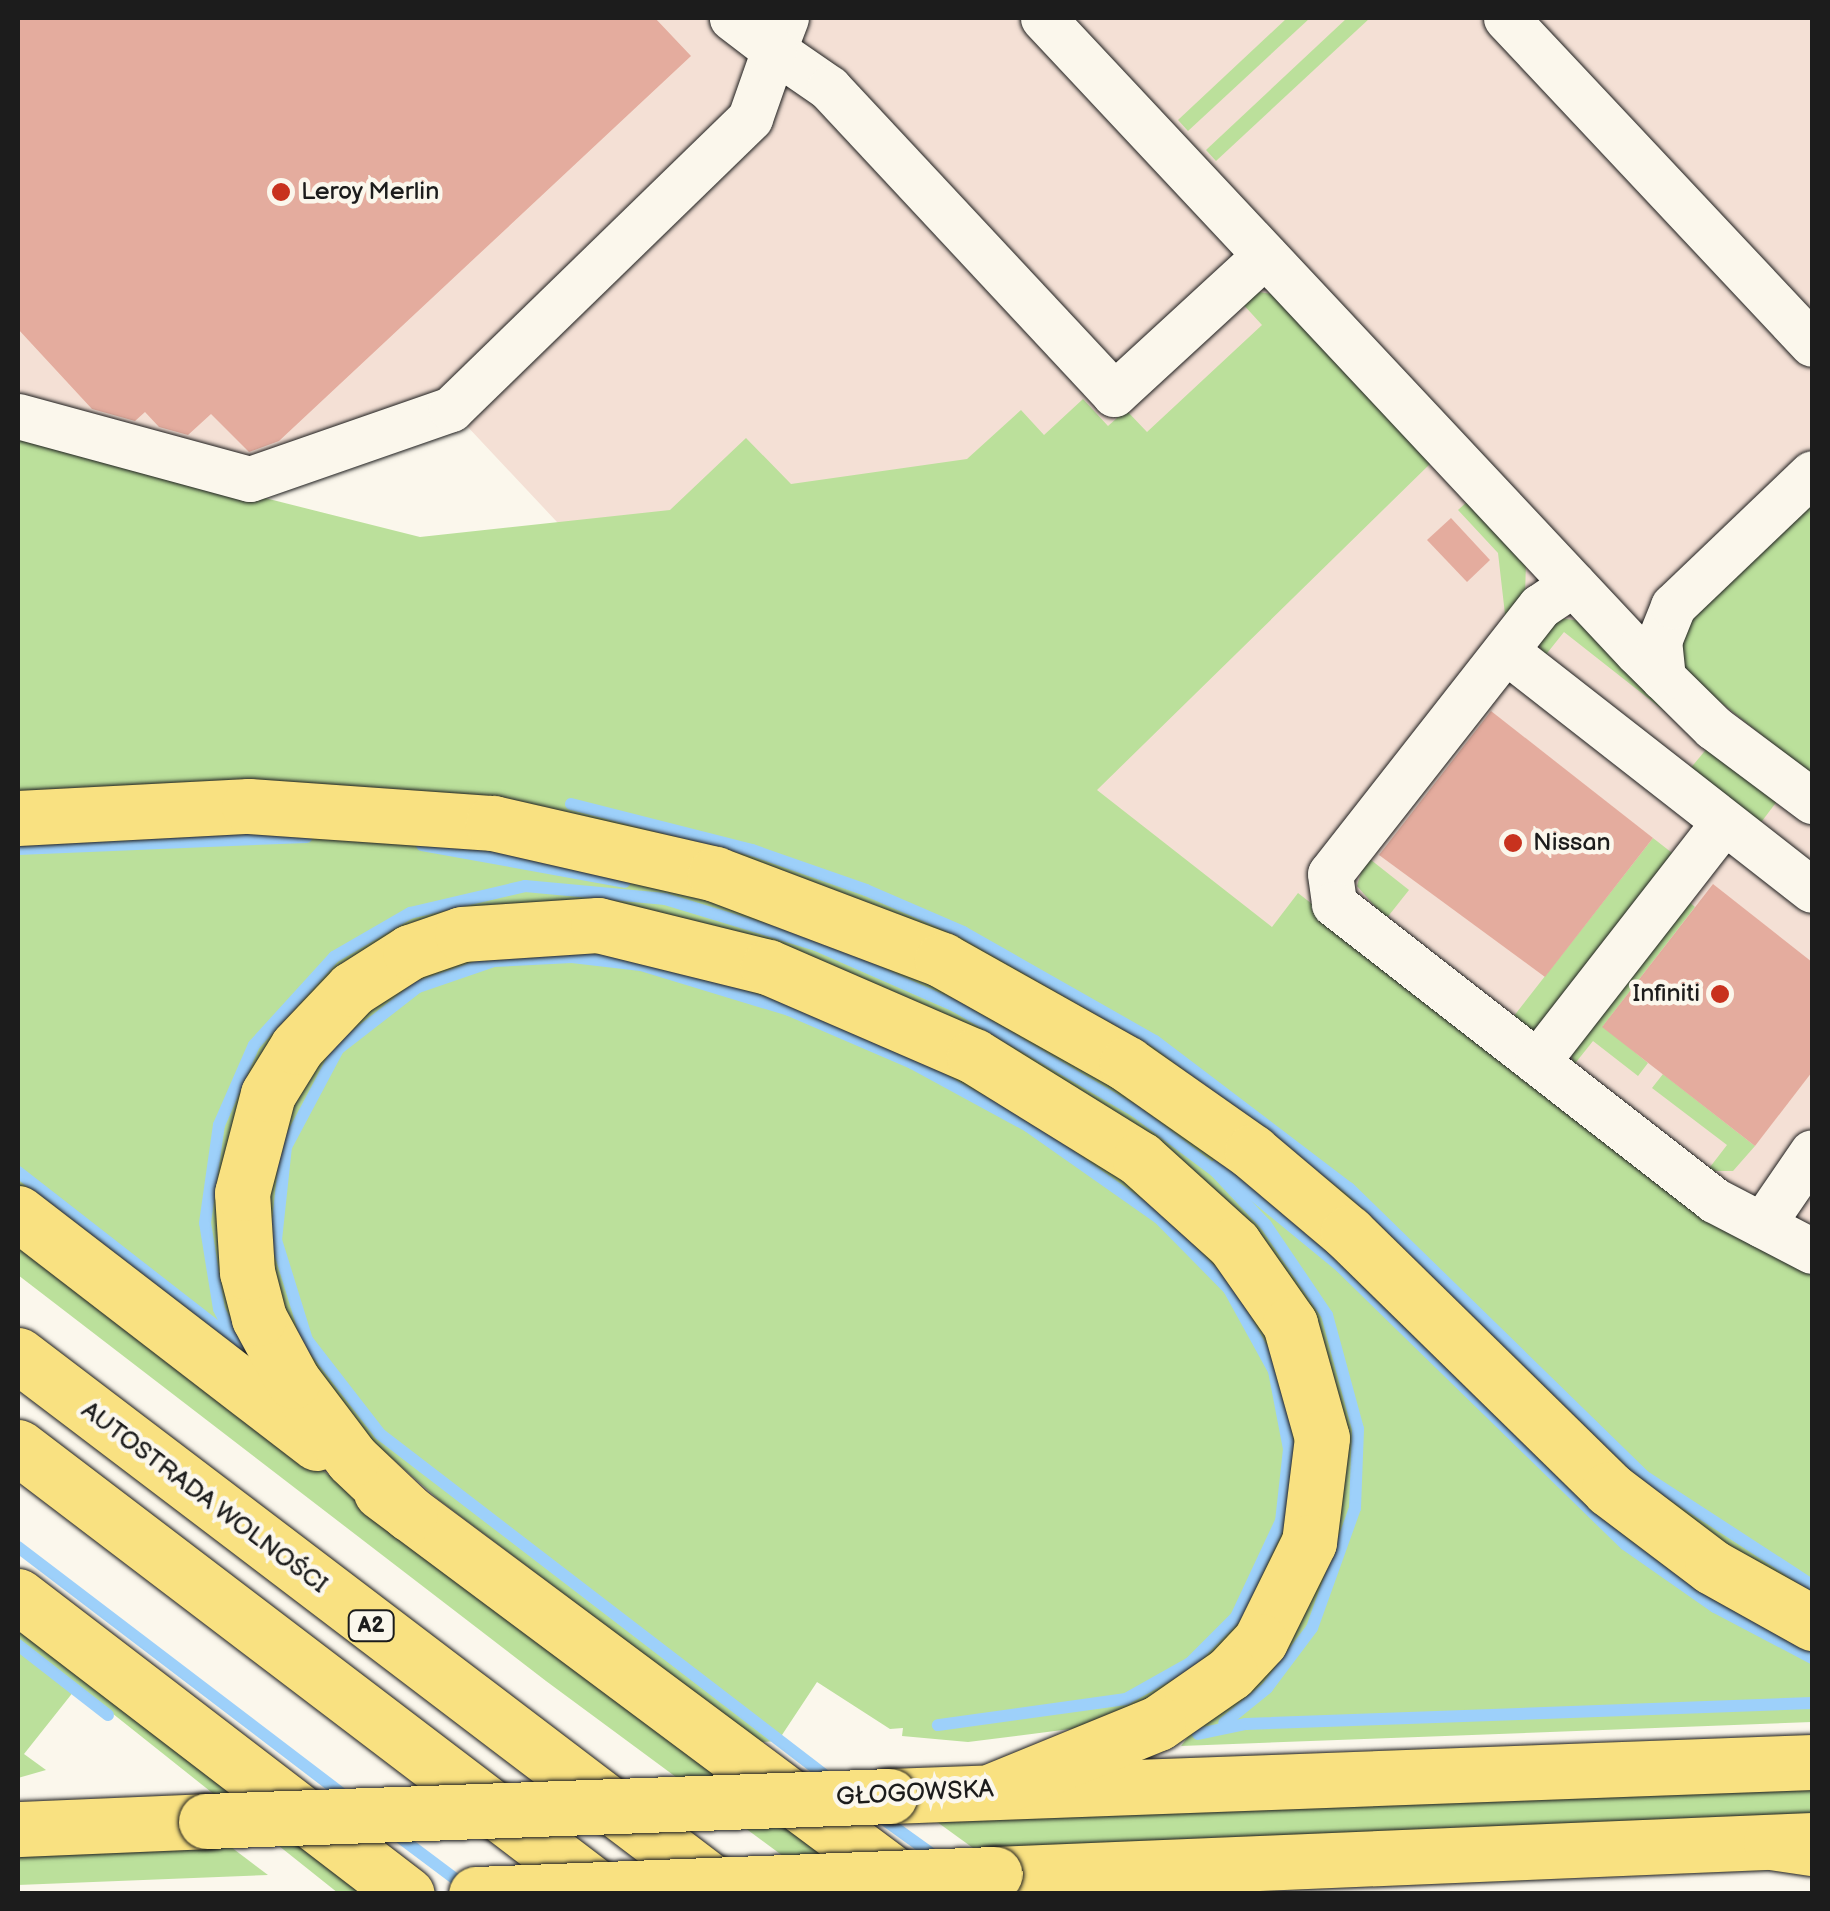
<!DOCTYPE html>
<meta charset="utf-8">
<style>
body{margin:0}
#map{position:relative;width:1830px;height:1911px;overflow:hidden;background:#fbf7ec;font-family:"Balsamiq Sans",sans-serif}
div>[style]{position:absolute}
.built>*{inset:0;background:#f4e0d5}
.green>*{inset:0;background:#bbe09b}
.stream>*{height:12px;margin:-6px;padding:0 6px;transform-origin:6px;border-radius:6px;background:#9dd0fa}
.building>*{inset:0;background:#e4ac9e}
.roads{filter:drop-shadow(0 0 2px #1c1c1c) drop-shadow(0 0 2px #1c1c1c)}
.minor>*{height:45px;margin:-22.5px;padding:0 22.5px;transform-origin:22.5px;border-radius:22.5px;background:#fbf7ec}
.major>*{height:55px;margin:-27.5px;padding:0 27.5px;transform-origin:27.5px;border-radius:27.5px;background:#f9e181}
.highway>*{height:55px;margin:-27.5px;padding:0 27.5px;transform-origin:27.5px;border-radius:27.5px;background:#f9e181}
.bridges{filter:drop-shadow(0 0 2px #1c1c1c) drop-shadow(0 0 2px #1c1c1c)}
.major-bridge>*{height:55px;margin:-27.5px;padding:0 27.5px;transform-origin:27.5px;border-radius:27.5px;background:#f9e181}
.dots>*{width:28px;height:28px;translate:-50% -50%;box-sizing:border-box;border:5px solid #fbf7ec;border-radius:50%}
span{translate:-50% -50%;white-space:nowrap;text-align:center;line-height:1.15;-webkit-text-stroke:9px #fbf7ec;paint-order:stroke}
.shield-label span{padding:2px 8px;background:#fbf7ec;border:2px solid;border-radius:8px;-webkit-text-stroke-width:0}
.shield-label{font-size:22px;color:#1c1c1c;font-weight:700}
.poi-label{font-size:25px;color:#1c1c1c}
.left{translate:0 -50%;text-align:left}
.right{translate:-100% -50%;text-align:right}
.street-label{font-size:25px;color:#1c1c1c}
.frame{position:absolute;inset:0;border:20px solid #1c1c1c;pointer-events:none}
</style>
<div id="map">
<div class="built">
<i style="clip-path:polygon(18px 18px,1812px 18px,1812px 1317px,1686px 1253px,1096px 790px,557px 522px,451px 409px,250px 479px,18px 416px)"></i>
</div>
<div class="green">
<i style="clip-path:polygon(1287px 18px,1310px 18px,1188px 131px,1178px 120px)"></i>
<i style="clip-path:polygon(1347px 18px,1370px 18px,1216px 161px,1206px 150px)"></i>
<i style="clip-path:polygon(1259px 292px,1278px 295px,1433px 461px,1097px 790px,1272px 927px,1298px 893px,1492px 1044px,1653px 838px,1676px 856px,1516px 1062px,1812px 1267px,1812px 1600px,1655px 1500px,1388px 1242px,804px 881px,18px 798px,18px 436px,420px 537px,670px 510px,746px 438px,791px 484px,967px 459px,1021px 410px,1044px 435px,1083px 399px,1108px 426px,1126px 410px,1147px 432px,1262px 325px,1241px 302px)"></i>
<i style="clip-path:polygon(1812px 496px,1812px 775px,1686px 675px,1676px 631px)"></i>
<i style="clip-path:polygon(1469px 500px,1526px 562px,1525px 595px,1506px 623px,1498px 553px,1458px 510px)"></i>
<i style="clip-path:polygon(1559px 618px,1582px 621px,1672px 717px,1564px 632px,1544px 657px,1537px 638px)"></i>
<i style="clip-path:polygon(1709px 746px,1778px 800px,1759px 825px,1689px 770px)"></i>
<i style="clip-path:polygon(179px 823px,525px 844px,870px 946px,1155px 1101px,1812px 1640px,1812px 1722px,1181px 1746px,1331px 1548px,1229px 1207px,600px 903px,279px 1034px,254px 1361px,18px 1192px,18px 834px)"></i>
<i style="clip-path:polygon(1366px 856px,1409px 890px,1386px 919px,1357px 886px)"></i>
<i style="clip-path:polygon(1686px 899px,1695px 907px,1603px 1026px,1648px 1063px,1638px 1076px,1593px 1041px,1573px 1066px,1571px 1046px)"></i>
<i style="clip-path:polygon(554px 945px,699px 967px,921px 1054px,1097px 1155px,1238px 1282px,1291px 1388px,1299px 1488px,1258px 1607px,1183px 1682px,1086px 1727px,968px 1742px,902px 1736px,903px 1728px,890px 1729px,817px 1682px,778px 1741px,760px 1742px,439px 1500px,353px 1424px,288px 1330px,263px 1220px,288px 1103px,349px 1020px,440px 963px)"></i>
<i style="clip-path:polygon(1663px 1074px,1755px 1146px,1733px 1171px,1707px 1171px,1727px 1145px,1652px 1088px)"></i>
<i style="clip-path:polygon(18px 1236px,593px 1678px,884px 1893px,833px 1893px,546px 1681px,18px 1275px)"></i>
<i style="clip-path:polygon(18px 1625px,369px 1893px,338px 1893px,78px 1686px,24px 1754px,46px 1770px,18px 1778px)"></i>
<i style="clip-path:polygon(1812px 1784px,1812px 1817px,973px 1848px,933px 1819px)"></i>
<i style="clip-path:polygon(231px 1847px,268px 1875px,18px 1885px,18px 1853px)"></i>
</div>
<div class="stream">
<i style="left:571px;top:804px;width:187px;rotate:14.3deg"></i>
<i style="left:752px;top:850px;width:121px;rotate:19.3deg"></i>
<i style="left:866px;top:890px;width:106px;rotate:23.4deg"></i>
<i style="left:963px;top:932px;width:221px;rotate:29.6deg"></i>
<i style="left:1155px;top:1041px;width:243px;rotate:37.2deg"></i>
<i style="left:1349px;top:1188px;width:412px;rotate:44.3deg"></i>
<i style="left:1644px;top:1476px;width:200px;rotate:33deg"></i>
<i style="left:422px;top:845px;width:206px;rotate:10.3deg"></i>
<i style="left:18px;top:849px;width:289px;rotate:-2.4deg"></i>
<i style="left:1217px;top:1165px;width:161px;rotate:39.4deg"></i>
<i style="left:1341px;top:1267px;width:397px;rotate:44.3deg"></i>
<i style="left:1625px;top:1544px;width:110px;rotate:35deg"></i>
<i style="left:1715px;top:1607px;width:110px;rotate:27.7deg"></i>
<i style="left:18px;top:1172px;width:270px;rotate:37.9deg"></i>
<i style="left:242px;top:1355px;width:51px;rotate:-116.6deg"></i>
<i style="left:219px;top:1309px;width:87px;rotate:-99.2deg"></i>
<i style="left:205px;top:1223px;width:99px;rotate:-81.9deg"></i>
<i style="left:219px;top:1125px;width:87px;rotate:-66.4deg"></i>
<i style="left:254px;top:1045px;width:119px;rotate:-47.7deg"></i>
<i style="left:334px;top:957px;width:88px;rotate:-30.1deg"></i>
<i style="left:410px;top:913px;width:118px;rotate:-13.2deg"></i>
<i style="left:525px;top:886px;width:141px;rotate:5.3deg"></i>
<i style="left:665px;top:899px;width:158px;rotate:16.9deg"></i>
<i style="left:816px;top:945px;width:152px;rotate:23.7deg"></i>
<i style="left:955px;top:1006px;width:208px;rotate:30.3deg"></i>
<i style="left:1135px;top:1111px;width:100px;rotate:36.9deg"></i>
<i style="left:1215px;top:1171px;width:74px;rotate:46.6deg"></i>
<i style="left:1266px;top:1225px;width:109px;rotate:55.9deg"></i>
<i style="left:1327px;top:1315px;width:118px;rotate:74.8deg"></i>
<i style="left:1358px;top:1429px;width:79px;rotate:92.2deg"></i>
<i style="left:1355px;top:1508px;width:127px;rotate:109.7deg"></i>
<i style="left:1312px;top:1628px;width:75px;rotate:126.9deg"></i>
<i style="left:1267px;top:1688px;width:55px;rotate:140.9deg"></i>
<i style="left:18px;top:1547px;width:412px;rotate:37.3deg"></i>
<i style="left:18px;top:1645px;width:114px;rotate:37.9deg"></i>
<i style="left:1198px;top:1734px;width:49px;rotate:-11.8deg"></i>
<i style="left:1246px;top:1724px;width:566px;rotate:-2.12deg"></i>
<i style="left:831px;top:1780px;width:568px;rotate:-142.51deg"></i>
<i style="left:380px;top:1434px;width:119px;rotate:-127.8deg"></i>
<i style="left:307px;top:1340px;width:105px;rotate:-107.2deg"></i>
<i style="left:276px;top:1240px;width:94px;rotate:-83.9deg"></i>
<i style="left:286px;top:1147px;width:111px;rotate:-62deg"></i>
<i style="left:338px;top:1049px;width:101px;rotate:-37.8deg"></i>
<i style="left:418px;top:987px;width:80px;rotate:-18.9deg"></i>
<i style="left:494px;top:961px;width:78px;rotate:-2.9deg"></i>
<i style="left:572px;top:957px;width:69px;rotate:6.6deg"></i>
<i style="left:641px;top:965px;width:155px;rotate:16.9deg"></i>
<i style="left:789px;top:1010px;width:134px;rotate:23.3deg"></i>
<i style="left:912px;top:1063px;width:132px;rotate:28.5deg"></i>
<i style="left:1028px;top:1126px;width:160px;rotate:35.1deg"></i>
<i style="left:1159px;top:1218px;width:100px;rotate:45.4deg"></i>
<i style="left:1229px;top:1289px;width:94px;rotate:61.2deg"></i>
<i style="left:1274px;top:1371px;width:79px;rotate:79.1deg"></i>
<i style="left:1289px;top:1449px;width:72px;rotate:96.3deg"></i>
<i style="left:1281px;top:1521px;width:106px;rotate:115.1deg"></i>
<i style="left:1236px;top:1617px;width:65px;rotate:135deg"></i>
<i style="left:1190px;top:1663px;width:73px;rotate:150.6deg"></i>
<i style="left:1126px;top:1699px;width:190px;rotate:172.1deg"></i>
<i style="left:879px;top:1816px;width:70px;rotate:35.7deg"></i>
<i style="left:394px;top:1833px;width:90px;rotate:36.9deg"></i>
</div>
<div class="building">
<i style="clip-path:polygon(18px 18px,655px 18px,691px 56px,279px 441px,249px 452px,211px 414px,188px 435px,159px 427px,145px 412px,135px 421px,92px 409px,18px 329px)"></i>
<i style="clip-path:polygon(1451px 518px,1490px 560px,1467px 582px,1427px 540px)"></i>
<i style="clip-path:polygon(1491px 711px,1653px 838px,1545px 977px,1379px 855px)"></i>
<i style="clip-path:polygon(1713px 884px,1812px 962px,1812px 1072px,1755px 1146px,1602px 1027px)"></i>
</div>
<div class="roads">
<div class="minor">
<i style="left:786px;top:18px;width:34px;rotate:111deg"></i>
<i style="left:774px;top:50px;width:67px;rotate:34.6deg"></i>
<i style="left:829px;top:88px;width:418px;rotate:47deg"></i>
<i style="left:1114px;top:394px;width:205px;rotate:-42.6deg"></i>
<i style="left:1043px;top:18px;width:869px;rotate:46.87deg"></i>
<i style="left:1637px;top:652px;width:107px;rotate:44.6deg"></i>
<i style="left:1713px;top:727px;width:124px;rotate:36.8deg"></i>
<i style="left:1506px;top:18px;width:447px;rotate:46.8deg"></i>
<i style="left:18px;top:416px;width:240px;rotate:15.2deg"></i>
<i style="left:250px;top:479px;width:213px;rotate:-19.2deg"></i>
<i style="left:451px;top:409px;width:417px;rotate:-44.2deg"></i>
<i style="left:750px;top:118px;width:72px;rotate:-70.6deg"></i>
<i style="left:774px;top:50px;width:53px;rotate:-142.7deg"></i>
<i style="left:1573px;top:584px;width:40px;rotate:146deg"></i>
<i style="left:1540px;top:606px;width:340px;rotate:128.1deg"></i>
<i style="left:1330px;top:874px;width:30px;rotate:82deg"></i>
<i style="left:1334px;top:904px;width:482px;rotate:37.9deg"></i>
<i style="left:1714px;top:1200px;width:110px;rotate:27.5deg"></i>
<i style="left:1506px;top:651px;width:388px;rotate:38deg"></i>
<i style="left:1663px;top:678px;width:37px;rotate:-96deg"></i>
<i style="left:1659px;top:641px;width:38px;rotate:-68deg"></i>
<i style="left:1673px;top:606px;width:192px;rotate:-43.7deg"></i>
<i style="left:1537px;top:1062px;width:304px;rotate:-52.1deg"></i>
<i style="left:1762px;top:1225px;width:88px;rotate:-55.6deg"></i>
</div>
<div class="major">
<i style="left:890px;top:1796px;width:923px;rotate:-2.11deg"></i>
<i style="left:18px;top:1829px;width:188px;rotate:-2.4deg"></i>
<i style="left:995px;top:1874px;width:818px;rotate:-2.38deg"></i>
</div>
<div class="highway">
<i style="left:18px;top:818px;width:231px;rotate:-3deg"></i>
<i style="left:249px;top:806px;width:245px;rotate:4deg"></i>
<i style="left:493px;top:823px;width:228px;rotate:12.9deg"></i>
<i style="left:715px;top:874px;width:243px;rotate:20.7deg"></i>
<i style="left:942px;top:960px;width:212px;rotate:29.3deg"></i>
<i style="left:1127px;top:1064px;width:153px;rotate:35.1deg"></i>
<i style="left:1252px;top:1152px;width:126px;rotate:40.2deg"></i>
<i style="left:1348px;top:1233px;width:366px;rotate:44.4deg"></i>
<i style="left:1609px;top:1489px;width:129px;rotate:37.1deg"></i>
<i style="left:1712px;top:1567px;width:115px;rotate:29.2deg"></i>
<i style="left:18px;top:1213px;width:377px;rotate:37.6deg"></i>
<i style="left:18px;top:1355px;width:891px;rotate:37.24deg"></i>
<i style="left:18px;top:1447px;width:738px;rotate:37.29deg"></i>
<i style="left:381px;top:1492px;width:672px;rotate:36.72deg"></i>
<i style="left:410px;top:1514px;width:80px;rotate:-136.5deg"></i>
<i style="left:352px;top:1459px;width:98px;rotate:-127.1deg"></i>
<i style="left:293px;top:1381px;width:72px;rotate:-118.4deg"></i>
<i style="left:259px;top:1318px;width:48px;rotate:-104.6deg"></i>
<i style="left:247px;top:1272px;width:79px;rotate:-93.6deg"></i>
<i style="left:242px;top:1193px;width:102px;rotate:-75.3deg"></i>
<i style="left:268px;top:1094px;width:55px;rotate:-58.3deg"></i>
<i style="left:297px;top:1047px;width:80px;rotate:-46.5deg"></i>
<i style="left:352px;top:989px;width:69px;rotate:-32.5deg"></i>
<i style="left:410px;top:952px;width:55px;rotate:-19.1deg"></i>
<i style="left:462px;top:934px;width:136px;rotate:-3.8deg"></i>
<i style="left:598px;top:925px;width:175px;rotate:13.9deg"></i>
<i style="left:768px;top:967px;width:224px;rotate:23.4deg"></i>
<i style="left:974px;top:1056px;width:195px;rotate:31.8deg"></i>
<i style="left:1140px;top:1159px;width:127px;rotate:42.1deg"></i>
<i style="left:1234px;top:1244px;width:98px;rotate:55deg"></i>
<i style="left:1290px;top:1324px;width:118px;rotate:74.3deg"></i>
<i style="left:1322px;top:1438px;width:105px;rotate:97.1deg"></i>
<i style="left:1309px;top:1542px;width:110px;rotate:116.3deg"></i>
<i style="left:1260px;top:1641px;width:44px;rotate:133.2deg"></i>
<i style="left:1230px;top:1673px;width:88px;rotate:145.2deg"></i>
<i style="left:1158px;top:1723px;width:177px;rotate:157.8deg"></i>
<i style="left:18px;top:1596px;width:490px;rotate:37.5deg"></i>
<i style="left:1771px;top:1842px;width:41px;rotate:8.3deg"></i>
</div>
</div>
<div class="bridges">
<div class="major-bridge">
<i style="left:206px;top:1821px;width:684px;rotate:-2.09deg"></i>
<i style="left:476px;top:1894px;width:519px;rotate:-2.21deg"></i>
</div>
</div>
<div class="dots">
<i style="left:281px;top:192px;background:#c8321e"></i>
<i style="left:1513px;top:843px;background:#c8321e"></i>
<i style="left:1720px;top:994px;background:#c8321e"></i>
</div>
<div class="shield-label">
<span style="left:371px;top:1626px">A2</span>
</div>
<div class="poi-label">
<span class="left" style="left:301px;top:192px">Leroy Merlin</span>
<span class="left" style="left:1533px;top:843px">Nissan</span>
<span class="right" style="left:1700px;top:994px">Infiniti</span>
</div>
<div class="street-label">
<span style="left:204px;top:1498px;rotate:37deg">AUTOSTRADA WOLNOŚCI</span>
<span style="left:915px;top:1794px;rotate:-3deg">GŁOGOWSKA</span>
</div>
<div class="frame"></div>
</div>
